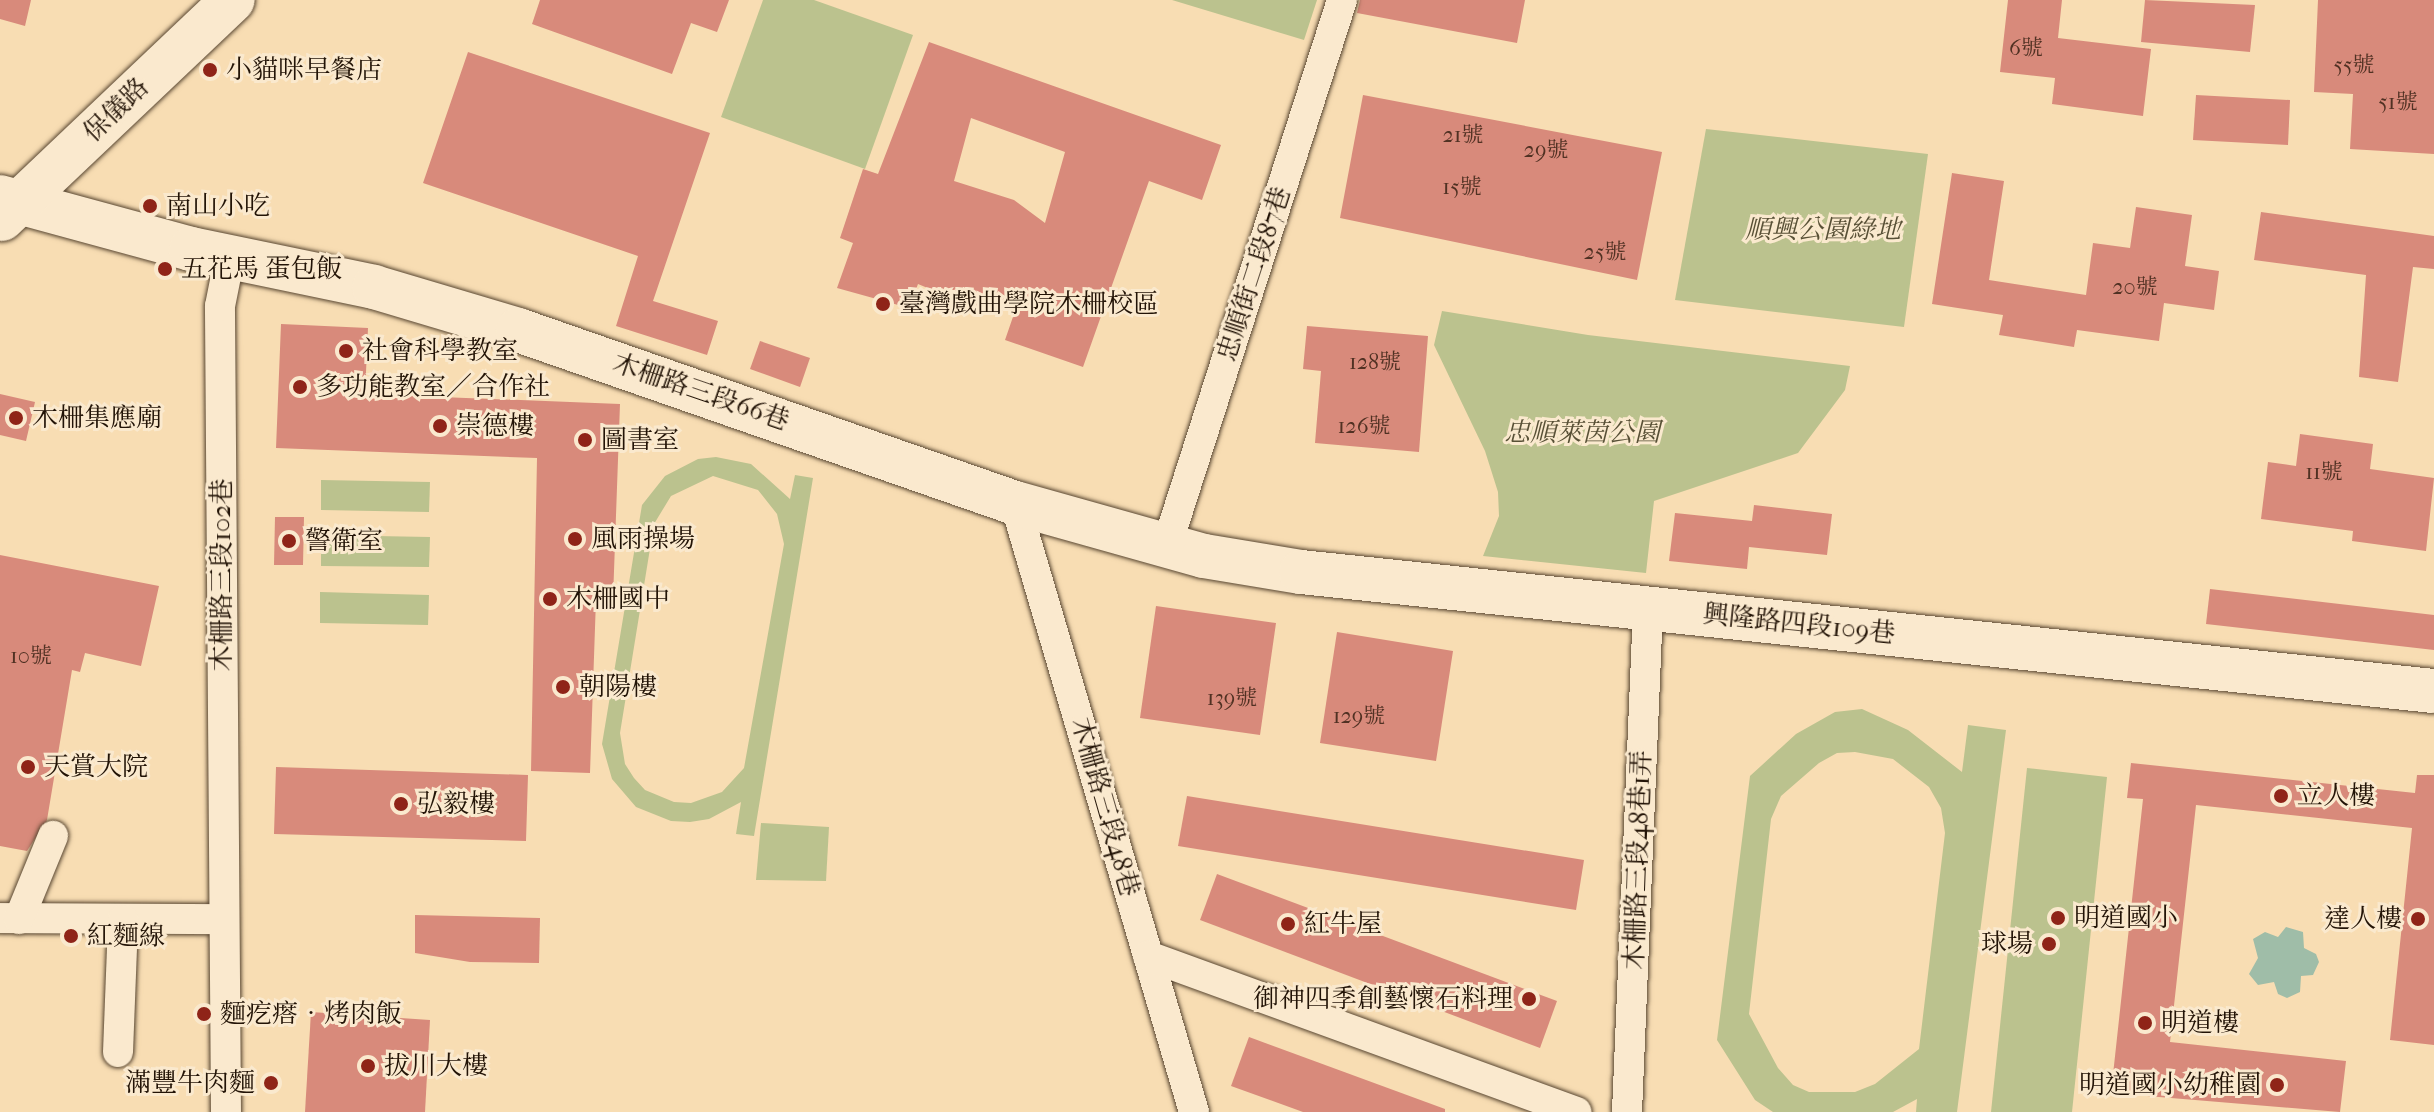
<!DOCTYPE html>
<meta charset="utf-8">
<style>
body{margin:0}
#map{position:relative;width:2434px;height:1112px;overflow:hidden;background:#f8ddb3;font-family:"IM FELL French Canon","Noto Serif TC",serif}
div>[style]{position:absolute}
.green>*{inset:0;background:#bbc28e}
.water>*{inset:0;background:#9fbda8}
.building>*{inset:0;background:#d88a7b}
.roads{filter:drop-shadow(0 0 2px #584631) drop-shadow(0 0 2px #584631)}
.street>*{height:30px;margin:-15px;padding:0 15px;transform-origin:15px;border-radius:15px;background:#fae9ce}
.secondary>*{height:44px;margin:-22px;padding:0 22px;transform-origin:22px;border-radius:22px;background:#fae9ce}
.dots>*{width:22px;height:22px;translate:-50% -50%;box-sizing:border-box;border:4px solid #fae9ce;border-radius:50%}
span{translate:-50% -50%;white-space:nowrap;text-align:center;line-height:1.15;-webkit-text-stroke:6px #fae9ce;paint-order:stroke}
.number-label{font-size:22px;color:#503123}
.number-label span{-webkit-text-stroke-width:0}
.poi-label{font-size:26px;color:#221306}
.left{translate:0 -50%;text-align:left}
.right{translate:-100% -50%;text-align:right}
.street-label{font-size:26px;color:#221306}
.park-label{font-size:26px;color:#585036;font-style:italic}
</style>
<div id="map">
<div class="green">
<i style="clip-path:polygon(763px 0,814px 0,913px 35px,865px 169px,721px 117px)"></i>
<i style="clip-path:polygon(1172px 0,1317px 0,1304px 40px)"></i>
<i style="clip-path:polygon(1706px 129px,1928px 154px,1904px 327px,1675px 300px)"></i>
<i style="clip-path:polygon(1442px 311px,1588px 335px,1850px 366px,1845px 390px,1798px 453px,1654px 501px,1646px 573px,1483px 556px,1499px 516px,1498px 492px,1485px 451px,1434px 345px)"></i>
<i style="clip-path:polygon(evenodd,716px 457px,751px 464px,790px 499px,795px 475px,813px 478px,754px 836px,736px 834px,741px 802px,709px 819px,690px 822px,671px 821px,636px 807px,612px 779px,602px 744px,642px 505px,665px 476px,698px 459px,716px 457px,713px 476px,758px 490px,777px 514px,784px 544px,744px 768px,722px 792px,691px 803px,674px 802px,645px 790px,634px 778px,625px 764px,620px 733px,654px 524px,671px 496px,713px 476px)"></i>
<i style="clip-path:polygon(321px 480px,430px 482px,429px 512px,321px 510px)"></i>
<i style="clip-path:polygon(321px 535px,430px 537px,429px 567px,321px 566px)"></i>
<i style="clip-path:polygon(320px 592px,429px 595px,428px 625px,320px 623px)"></i>
<i style="clip-path:polygon(evenodd,1862px 709px,1908px 730px,1962px 772px,1968px 725px,2006px 730px,1957px 1112px,1916px 1112px,1917px 1099px,1893px 1112px,1773px 1112px,1755px 1100px,1717px 1040px,1750px 776px,1796px 734px,1835px 712px,1862px 709px,1855px 752px,1893px 759px,1929px 787px,1941px 808px,1945px 833px,1919px 1049px,1875px 1084px,1855px 1092px,1809px 1092px,1793px 1085px,1778px 1068px,1749px 1014px,1771px 819px,1781px 796px,1819px 763px,1837px 753px,1855px 752px)"></i>
<i style="clip-path:polygon(2027px 768px,2107px 777px,2072px 1112px,1991px 1112px)"></i>
<i style="clip-path:polygon(761px 823px,829px 827px,826px 881px,756px 880px)"></i>
</div>
<div class="water">
<i style="clip-path:polygon(2286px 927px,2303px 932px,2304px 948px,2316px 954px,2319px 962px,2313px 975px,2301px 976px,2300px 992px,2287px 998px,2278px 994px,2274px 982px,2258px 985px,2249px 974px,2258px 958px,2253px 939px,2265px 932px,2278px 937px)"></i>
</div>
<div class="building">
<i style="clip-path:polygon(0 0,31px 0,25px 26px,0 19px)"></i>
<i style="clip-path:polygon(540px 0,729px 0,717px 32px,691px 23px,672px 74px,532px 24px)"></i>
<i style="clip-path:polygon(1360px 0,1525px 0,1517px 43px,1357px 13px)"></i>
<i style="clip-path:polygon(2008px 0,2062px 0,2058px 38px,2151px 49px,2143px 116px,2052px 104px,2055px 78px,2000px 72px)"></i>
<i style="clip-path:polygon(2145px 0,2255px 5px,2250px 52px,2141px 42px)"></i>
<i style="clip-path:polygon(2318px 0,2434px 0,2434px 154px,2350px 149px,2353px 94px,2314px 92px)"></i>
<i style="clip-path:polygon(evenodd,929px 42px,1221px 145px,1202px 200px,1149px 181px,1083px 367px,1005px 340px,1015px 311px,983px 311px,918px 284px,909px 308px,837px 288px,853px 243px,840px 238px,863px 169px,878px 174px,929px 42px,971px 118px,1065px 152px,1045px 223px,1014px 200px,954px 181px,971px 118px)"></i>
<i style="clip-path:polygon(468px 52px,710px 133px,653px 301px,718px 321px,707px 355px,616px 326px,638px 256px,423px 183px)"></i>
<i style="clip-path:polygon(1363px 95px,1662px 152px,1637px 280px,1340px 218px)"></i>
<i style="clip-path:polygon(2196px 95px,2290px 100px,2288px 145px,2193px 140px)"></i>
<i style="clip-path:polygon(1952px 173px,2004px 181px,1989px 280px,2086px 295px,2093px 243px,2130px 248px,2136px 207px,2192px 215px,2185px 266px,2219px 271px,2214px 310px,2164px 303px,2159px 341px,2077px 330px,2074px 347px,1999px 335px,2003px 315px,1932px 304px)"></i>
<i style="clip-path:polygon(2261px 212px,2434px 236px,2434px 269px,2413px 267px,2398px 382px,2359px 377px,2366px 275px,2254px 260px)"></i>
<i style="clip-path:polygon(281px 324px,368px 328px,365px 394px,620px 404px,613px 599px,596px 599px,590px 773px,531px 771px,537px 458px,276px 448px)"></i>
<i style="clip-path:polygon(1307px 326px,1428px 336px,1419px 452px,1315px 443px,1321px 371px,1303px 369px)"></i>
<i style="clip-path:polygon(760px 341px,810px 358px,800px 387px,750px 369px)"></i>
<i style="clip-path:polygon(0 394px,35px 402px,26px 441px,0 435px)"></i>
<i style="clip-path:polygon(2300px 434px,2373px 444px,2370px 469px,2434px 478px,2426px 551px,2352px 541px,2353px 531px,2261px 519px,2268px 462px,2296px 466px)"></i>
<i style="clip-path:polygon(1754px 505px,1832px 514px,1827px 555px,1749px 547px,1747px 569px,1669px 561px,1675px 513px,1752px 521px)"></i>
<i style="clip-path:polygon(275px 517px,304px 517px,303px 565px,274px 565px)"></i>
<i style="clip-path:polygon(0 555px,159px 586px,141px 666px,85px 653px,80px 672px,72px 670px,47px 820px,27px 851px,0 846px)"></i>
<i style="clip-path:polygon(2210px 589px,2434px 615px,2434px 650px,2206px 624px)"></i>
<i style="clip-path:polygon(1156px 606px,1276px 623px,1260px 735px,1140px 718px)"></i>
<i style="clip-path:polygon(1337px 632px,1453px 651px,1436px 761px,1320px 743px)"></i>
<i style="clip-path:polygon(2131px 763px,2415px 793px,2417px 775px,2434px 775px,2434px 1045px,2390px 1040px,2412px 828px,2196px 805px,2170px 1042px,2346px 1061px,2340px 1112px,2111px 1093px,2143px 799px,2127px 798px)"></i>
<i style="clip-path:polygon(276px 767px,528px 775px,526px 841px,274px 834px)"></i>
<i style="clip-path:polygon(1187px 796px,1584px 860px,1576px 910px,1178px 846px)"></i>
<i style="clip-path:polygon(1217px 874px,1557px 1001px,1540px 1048px,1200px 920px)"></i>
<i style="clip-path:polygon(415px 915px,540px 918px,539px 963px,470px 962px,415px 953px)"></i>
<i style="clip-path:polygon(311px 1012px,430px 1020px,425px 1112px,305px 1112px)"></i>
<i style="clip-path:polygon(1249px 1037px,1445px 1109px,1445px 1112px,1303px 1112px,1231px 1086px)"></i>
</div>
<div class="roads">
<div class="street">
<i style="left:1015px;top:503px;width:635px;rotate:73.62deg"></i>
<i style="left:1166px;top:548px;width:576px;rotate:-72.19deg"></i>
<i style="left:0;top:918px;width:224px;rotate:0.3deg"></i>
<i style="left:19px;top:919px;width:90px;rotate:-67.7deg"></i>
<i style="left:1148px;top:956px;width:456px;rotate:20deg"></i>
<i style="left:118px;top:1052px;width:132px;rotate:-87.8deg"></i>
<i style="left:226px;top:1112px;width:806px;rotate:-90.43deg"></i>
<i style="left:220px;top:306px;width:51px;rotate:-78.7deg"></i>
<i style="left:1627px;top:1112px;width:504px;rotate:-87.61deg"></i>
</div>
<div class="secondary">
<i style="left:0;top:197px;width:198px;rotate:15.2deg"></i>
<i style="left:191px;top:249px;width:187px;rotate:11.7deg"></i>
<i style="left:374px;top:287px;width:150px;rotate:16.6deg"></i>
<i style="left:518px;top:330px;width:526px;rotate:19.19deg"></i>
<i style="left:1015px;top:503px;width:196px;rotate:15.7deg"></i>
<i style="left:1204px;top:556px;width:98px;rotate:9.4deg"></i>
<i style="left:1301px;top:572px;width:1139px;rotate:6deg"></i>
<i style="left:2px;top:219px;width:318px;rotate:-43.5deg"></i>
</div>
</div>
<div class="dots">
<i style="left:210px;top:70px;background:#8f2418"></i>
<i style="left:150px;top:206px;background:#8f2418"></i>
<i style="left:165px;top:269px;background:#8f2418"></i>
<i style="left:883px;top:304px;background:#8f2418"></i>
<i style="left:346px;top:351px;background:#8f2418"></i>
<i style="left:300px;top:387px;background:#8f2418"></i>
<i style="left:16px;top:418px;background:#8f2418"></i>
<i style="left:440px;top:426px;background:#8f2418"></i>
<i style="left:585px;top:440px;background:#8f2418"></i>
<i style="left:575px;top:539px;background:#8f2418"></i>
<i style="left:289px;top:541px;background:#8f2418"></i>
<i style="left:550px;top:599px;background:#8f2418"></i>
<i style="left:563px;top:687px;background:#8f2418"></i>
<i style="left:28px;top:767px;background:#8f2418"></i>
<i style="left:2281px;top:796px;background:#8f2418"></i>
<i style="left:401px;top:804px;background:#8f2418"></i>
<i style="left:2058px;top:918px;background:#8f2418"></i>
<i style="left:2418px;top:919px;background:#8f2418"></i>
<i style="left:1288px;top:924px;background:#8f2418"></i>
<i style="left:71px;top:936px;background:#8f2418"></i>
<i style="left:2049px;top:944px;background:#8f2418"></i>
<i style="left:1529px;top:999px;background:#8f2418"></i>
<i style="left:204px;top:1014px;background:#8f2418"></i>
<i style="left:2145px;top:1023px;background:#8f2418"></i>
<i style="left:368px;top:1066px;background:#8f2418"></i>
<i style="left:271px;top:1083px;background:#8f2418"></i>
<i style="left:2277px;top:1085px;background:#8f2418"></i>
</div>
<div class="number-label">
<span style="left:2026px;top:49px">6號</span>
<span style="left:2354px;top:66px">55號</span>
<span style="left:2398px;top:103px">51號</span>
<span style="left:1463px;top:136px">21號</span>
<span style="left:1546px;top:151px">29號</span>
<span style="left:1462px;top:188px">15號</span>
<span style="left:1605px;top:253px">25號</span>
<span style="left:2135px;top:288px">20號</span>
<span style="left:1375px;top:363px">128號</span>
<span style="left:1364px;top:427px">126號</span>
<span style="left:2324px;top:473px">11號</span>
<span style="left:31px;top:657px">10號</span>
<span style="left:1232px;top:699px">139號</span>
<span style="left:1359px;top:717px">129號</span>
</div>
<div class="poi-label">
<span class="left" style="left:226px;top:70px">小貓咪早餐店</span>
<span class="left" style="left:166px;top:206px">南山小吃</span>
<span class="left" style="left:181px;top:269px">五花馬 蛋包飯</span>
<span class="left" style="left:899px;top:304px">臺灣戲曲學院木柵校區</span>
<span class="left" style="left:362px;top:351px">社會科學教室</span>
<span class="left" style="left:316px;top:387px">多功能教室／合作社</span>
<span class="left" style="left:32px;top:418px">木柵集應廟</span>
<span class="left" style="left:456px;top:426px">崇德樓</span>
<span class="left" style="left:601px;top:440px">圖書室</span>
<span class="left" style="left:591px;top:539px">風雨操場</span>
<span class="left" style="left:305px;top:541px">警衛室</span>
<span class="left" style="left:566px;top:599px">木柵國中</span>
<span class="left" style="left:579px;top:687px">朝陽樓</span>
<span class="left" style="left:44px;top:767px">天賞大院</span>
<span class="left" style="left:2297px;top:796px">立人樓</span>
<span class="left" style="left:417px;top:804px">弘毅樓</span>
<span class="left" style="left:2074px;top:918px">明道國小</span>
<span class="right" style="left:2402px;top:919px">達人樓</span>
<span class="left" style="left:1304px;top:924px">紅牛屋</span>
<span class="left" style="left:87px;top:936px">紅麵線</span>
<span class="right" style="left:2033px;top:944px">球場</span>
<span class="right" style="left:1513px;top:999px">御神四季創藝懷石料理</span>
<span class="left" style="left:220px;top:1014px">麵疙瘩‧烤肉飯</span>
<span class="left" style="left:2161px;top:1023px">明道樓</span>
<span class="left" style="left:384px;top:1066px">拔川大樓</span>
<span class="right" style="left:255px;top:1083px">滿豐牛肉麵</span>
<span class="right" style="left:2261px;top:1085px">明道國小幼稚園</span>
</div>
<div class="street-label">
<span style="left:116px;top:110px;rotate:-44deg">保儀路</span>
<span style="left:1254px;top:274px;rotate:-72deg">忠順街二段87巷</span>
<span style="left:701px;top:392px;rotate:19deg">木柵路三段66巷</span>
<span style="left:222px;top:575px;rotate:-90deg">木柵路三段102巷</span>
<span style="left:1799px;top:624px;rotate:6deg">興隆路四段109巷</span>
<span style="left:1105px;top:807px;rotate:74deg">木柵路三段48巷</span>
<span style="left:1638px;top:860px;rotate:-88deg">木柵路三段48巷1弄</span>
</div>
<div class="park-label">
<span style="left:1823px;top:230px">順興公園綠地</span>
<span style="left:1582px;top:433px">忠順萊茵公園</span>
</div>
</div>
